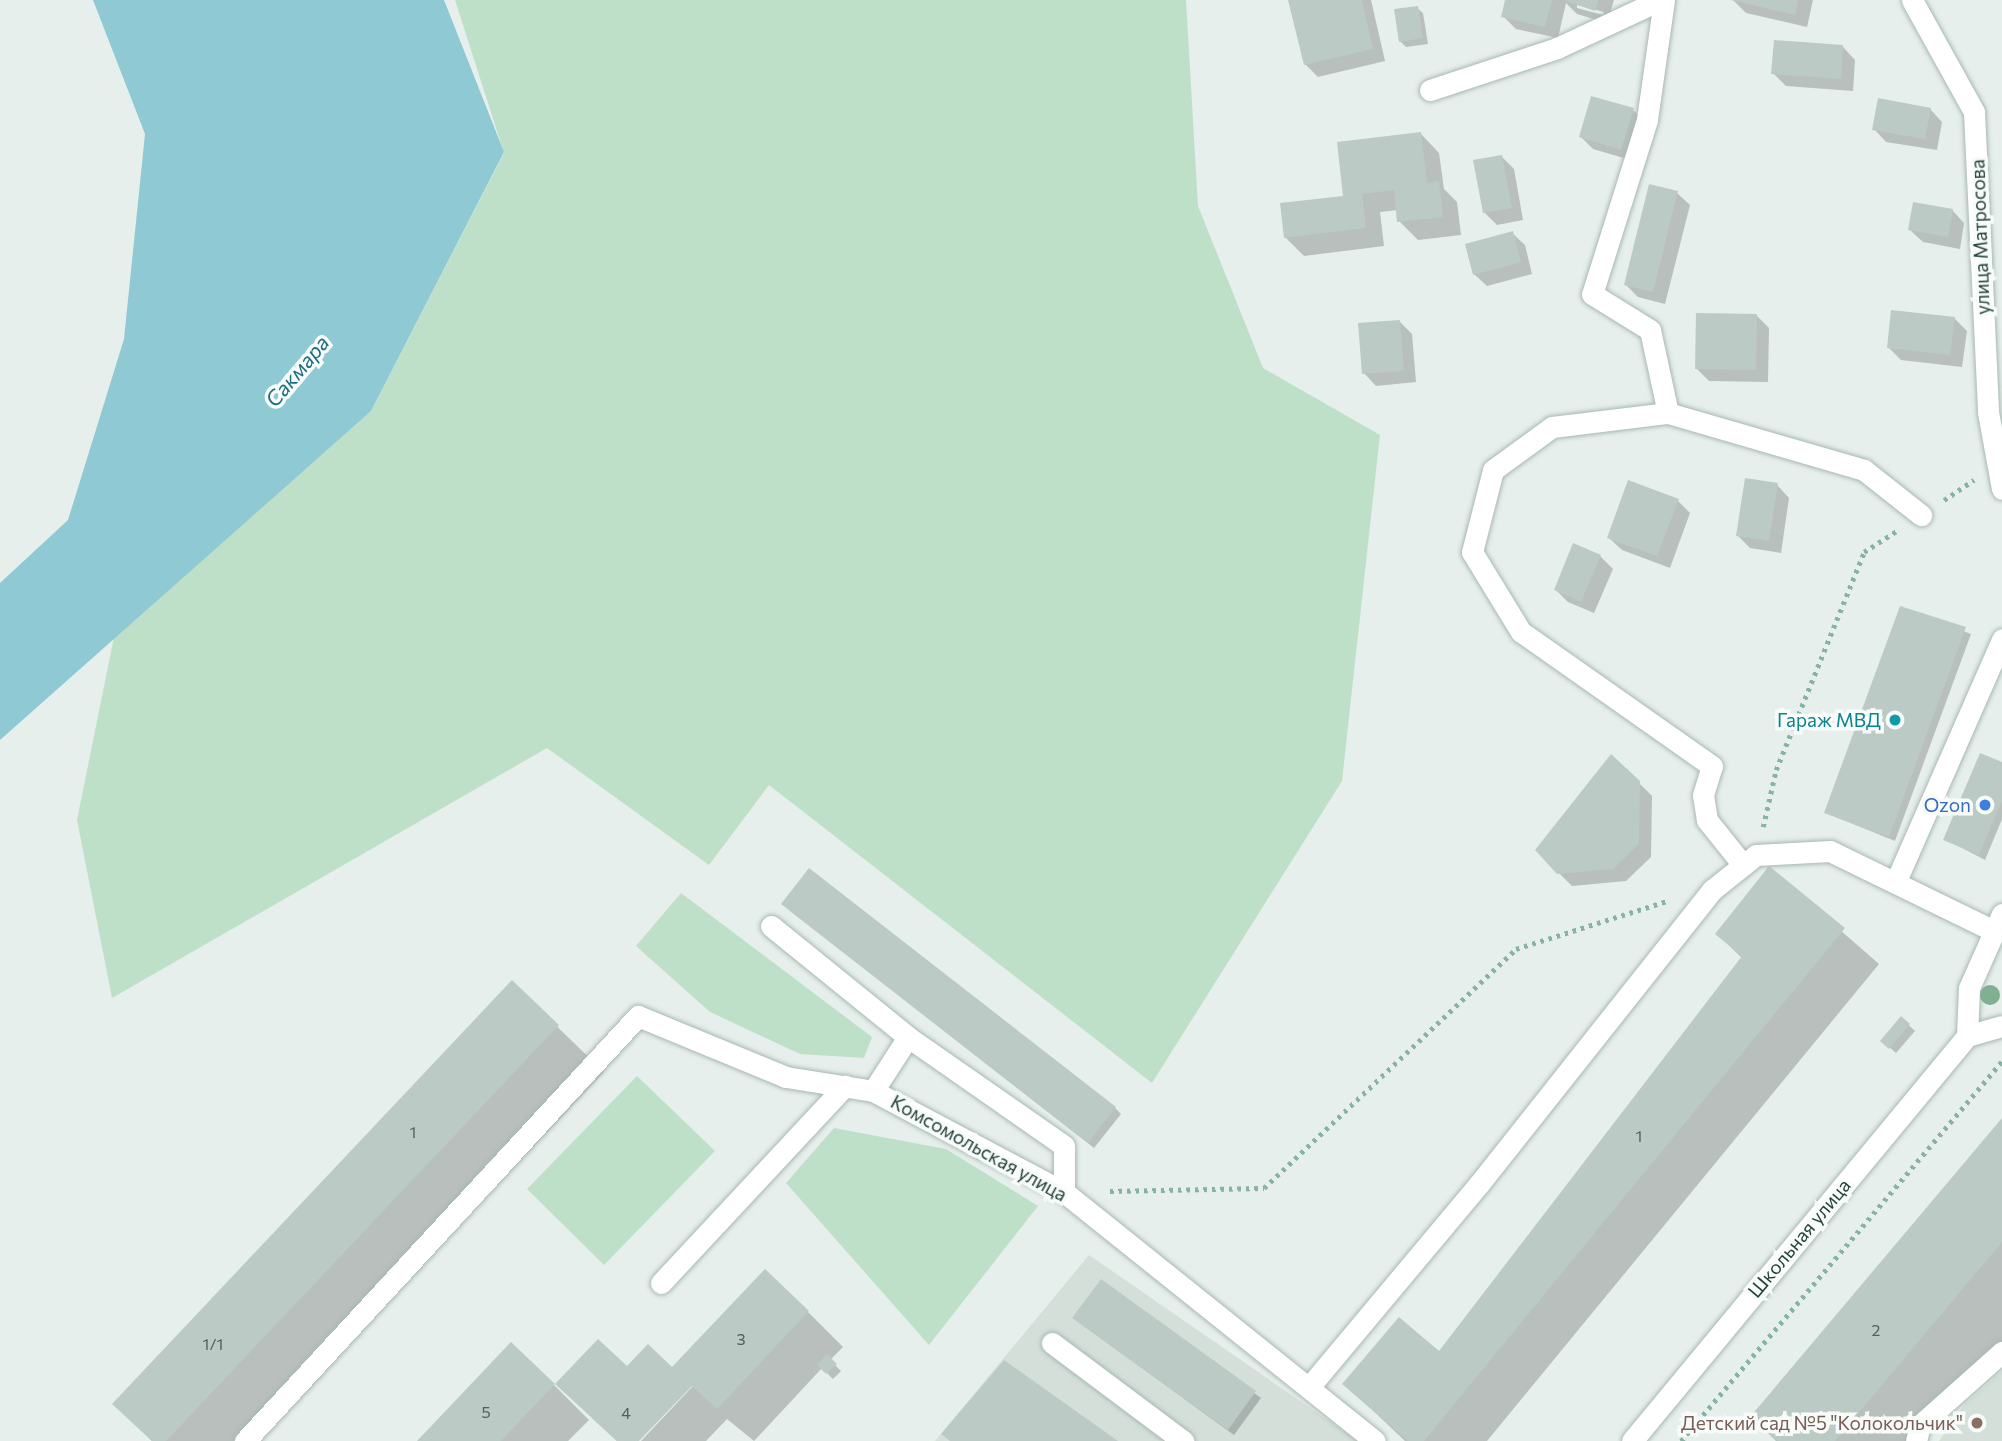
<!DOCTYPE html>
<meta charset="utf-8">
<style>
body{margin:0}
#map{position:relative;width:2002px;height:1441px;overflow:hidden;background:#e6efeb;font-family:Commissioner,sans-serif}
div>[style]{position:absolute}
.built>*{inset:0;background:#d4dfda}
.green>*{inset:0;background:#bfe0c8}
.water>*{inset:0;background:#8ec9d4}
.shadow>*{inset:0;background:#0003}
.building>*{inset:0;background:#bbcac4}
.path>*{height:4.5px;margin-top:-2.25px;transform-origin:0;background:repeating-linear-gradient(90deg,#86b3a5 0 3.5px,transparent 0 8.5px)}
.roads{filter:drop-shadow(0 0 2px #a8b8b2) drop-shadow(0 0 2px #a8b8b2)}
.minor>*{height:21px;margin:-10.5px;padding:0 10.5px;transform-origin:10.5px;border-radius:10.5px;background:#fff}
.trees>*{width:20px;height:20px;margin:-10px;border-radius:50%;background:#80af93}
.dots>*{width:19px;height:19px;translate:-50% -50%;box-sizing:border-box;border:4px solid #f7fbf9;border-radius:50%}
span{translate:-50% -50%;white-space:nowrap;text-align:center;line-height:1.15;-webkit-text-stroke:7px #f7fbf9;paint-order:stroke}
.number-label{font-size:16px;color:#4a645c}
.number-label span{-webkit-text-stroke-width:0}
.street-label{font-size:19px;color:#24423a}
.culture-label{font-size:19px;color:#0d838f}
.right{translate:-100% -50%;text-align:right}
.shop-label{font-size:19px;color:#366cbe}
.education-label{font-size:19px;color:#785e54}
.water-label{font-size:21px;color:#1c6f80;font-style:italic}
</style>
<div id="map">
<div class="built">
<i style="clip-path:polygon(1089px 1255px,1358px 1441px,935px 1441px)"></i>
<i style="clip-path:polygon(2002px 1371px,2002px 1441px,1939px 1441px,1964px 1405px)"></i>
</div>
<div class="green">
<i style="clip-path:polygon(455px 0,1186px 0,1198px 206px,1263px 368px,1380px 435px,1342px 781px,1152px 1083px,769px 785px,709px 865px,547px 748px,112px 998px,77px 820px,114px 637px,371px 411px,504px 153px)"></i>
<i style="clip-path:polygon(681px 893px,872px 1037px,864px 1058px,800px 1054px,710px 1012px,636px 946px)"></i>
<i style="clip-path:polygon(637px 1076px,715px 1151px,604px 1265px,527px 1189px)"></i>
<i style="clip-path:polygon(834px 1128px,946px 1149px,1038px 1206px,929px 1345px,786px 1183px)"></i>
</div>
<div class="water">
<i style="clip-path:polygon(93px 0,444px 0,504px 152px,371px 411px,0 740px,0 583px,68px 520px,124px 339px,145px 134px)"></i>
</div>
<div class="shadow">
<i style="clip-path:polygon(1290px 0,1371px 0,1385px 61px,1318px 77px,1305px 64px)"></i>
<i style="clip-path:polygon(evenodd,1507px 0,1614px 0,1607px 23px,1577px 14px,1566px 3px,1558px 38px,1516px 29px,1503px 16px,1507px 0,1577px 5px,1604px 12px,1603px 15px,1577px 8px,1577px 5px)"></i>
<i style="clip-path:polygon(1733px 0,1813px 0,1807px 27px,1746px 13px)"></i>
<i style="clip-path:polygon(1417px 8px,1423px 13px,1428px 44px,1406px 47px,1400px 41px)"></i>
<i style="clip-path:polygon(1843px 47px,1855px 60px,1853px 91px,1786px 86px,1773px 73px)"></i>
<i style="clip-path:polygon(1930px 109px,1942px 122px,1937px 150px,1886px 142px,1874px 129px)"></i>
<i style="clip-path:polygon(1633px 110px,1645px 122px,1634px 161px,1593px 149px,1581px 137px)"></i>
<i style="clip-path:polygon(1421px 134px,1439px 153px,1444px 189px,1457px 202px,1461px 235px,1418px 240px,1399px 221px,1398px 210px,1380px 212px,1384px 246px,1304px 256px,1285px 237px,1345px 197px)"></i>
<i style="clip-path:polygon(1501px 156px,1514px 169px,1523px 220px,1497px 225px,1484px 212px)"></i>
<i style="clip-path:polygon(1677px 193px,1690px 205px,1665px 304px,1638px 297px,1626px 285px)"></i>
<i style="clip-path:polygon(1952px 210px,1964px 223px,1960px 249px,1923px 242px,1910px 230px)"></i>
<i style="clip-path:polygon(1512px 233px,1525px 245px,1532px 274px,1487px 286px,1474px 274px)"></i>
<i style="clip-path:polygon(1756px 315px,1769px 328px,1768px 382px,1709px 381px,1697px 369px)"></i>
<i style="clip-path:polygon(1954px 318px,1967px 331px,1962px 367px,1901px 360px,1889px 348px)"></i>
<i style="clip-path:polygon(1400px 322px,1412px 334px,1416px 382px,1376px 386px,1364px 373px)"></i>
<i style="clip-path:polygon(1777px 485px,1789px 498px,1781px 553px,1750px 548px,1738px 536px)"></i>
<i style="clip-path:polygon(1678px 501px,1690px 513px,1670px 568px,1622px 550px,1609px 538px)"></i>
<i style="clip-path:polygon(1600px 556px,1613px 569px,1594px 613px,1568px 602px,1556px 590px)"></i>
<i style="clip-path:polygon(1901px 608px,1971px 634px,1895px 841px,1826px 813px)"></i>
<i style="clip-path:polygon(2002px 764px,2002px 819px,1985px 860px,1945px 839px)"></i>
<i style="clip-path:polygon(1639px 783px,1652px 796px,1651px 857px,1626px 881px,1572px 886px,1559px 873px)"></i>
<i style="clip-path:polygon(1769px 868px,1879px 964px,1487px 1441px,1405px 1441px,1345px 1384px,1439px 1353px,1742px 958px,1717px 934px)"></i>
<i style="clip-path:polygon(789px 910px,1115px 1108px,1121px 1114px,1094px 1148px)"></i>
<i style="clip-path:polygon(512px 983px,604px 1072px,361px 1328px,350px 1317px,234px 1441px,152px 1441px,115px 1404px)"></i>
<i style="clip-path:polygon(1901px 1018px,1915px 1031px,1896px 1053px,1888px 1046px)"></i>
<i style="clip-path:polygon(2002px 1120px,2002px 1342px,1918px 1441px,1776px 1441px,1752px 1417px)"></i>
<i style="clip-path:polygon(1101px 1281px,1261px 1398px,1234px 1435px,1080px 1323px)"></i>
<i style="clip-path:polygon(808px 1312px,843px 1347px,830px 1360px,841px 1371px,833px 1379px,822px 1368px,754px 1441px,727px 1419px,706px 1441px,641px 1441px,693px 1386px,691px 1384px,636px 1441px,617px 1441px,592px 1418px,627px 1369px,673px 1369px)"></i>
<i style="clip-path:polygon(554px 1385px,589px 1420px,568px 1441px,420px 1441px)"></i>
</div>
<div class="building">
<i style="clip-path:polygon(1288px 0,1362px 0,1373px 49px,1304px 65px)"></i>
<i style="clip-path:polygon(1505px 0,1552px 0,1545px 27px,1501px 17px)"></i>
<i style="clip-path:polygon(1564px 0,1598px 0,1595px 11px)"></i>
<i style="clip-path:polygon(1731px 0,1798px 0,1795px 15px)"></i>
<i style="clip-path:polygon(1418px 6px,1423px 38px,1399px 42px,1394px 9px)"></i>
<i style="clip-path:polygon(1774px 40px,1843px 45px,1841px 79px,1771px 74px)"></i>
<i style="clip-path:polygon(1591px 96px,1634px 108px,1621px 150px,1579px 137px)"></i>
<i style="clip-path:polygon(1878px 98px,1931px 108px,1925px 139px,1872px 130px)"></i>
<i style="clip-path:polygon(1421px 132px,1427px 183px,1439px 181px,1443px 217px,1397px 222px,1394px 190px,1362px 194px,1366px 228px,1284px 238px,1280px 203px,1343px 196px,1337px 142px)"></i>
<i style="clip-path:polygon(1502px 155px,1512px 208px,1483px 213px,1473px 160px)"></i>
<i style="clip-path:polygon(1649px 184px,1678px 191px,1653px 292px,1624px 285px)"></i>
<i style="clip-path:polygon(1913px 202px,1953px 209px,1948px 237px,1908px 230px)"></i>
<i style="clip-path:polygon(1513px 231px,1521px 262px,1473px 275px,1465px 244px)"></i>
<i style="clip-path:polygon(1891px 310px,1955px 317px,1950px 355px,1887px 348px)"></i>
<i style="clip-path:polygon(1696px 313px,1757px 314px,1756px 370px,1695px 369px)"></i>
<i style="clip-path:polygon(1400px 320px,1404px 371px,1362px 374px,1358px 323px)"></i>
<i style="clip-path:polygon(1745px 478px,1778px 483px,1769px 541px,1736px 536px)"></i>
<i style="clip-path:polygon(1628px 480px,1679px 499px,1657px 556px,1607px 538px)"></i>
<i style="clip-path:polygon(1573px 543px,1601px 555px,1581px 602px,1554px 590px)"></i>
<i style="clip-path:polygon(1900px 606px,1966px 627px,1889px 837px,1824px 813px)"></i>
<i style="clip-path:polygon(1980px 753px,2002px 762px,2002px 801px,1979px 855px,1943px 840px)"></i>
<i style="clip-path:polygon(1611px 754px,1640px 781px,1639px 844px,1613px 869px,1557px 874px,1535px 850px)"></i>
<i style="clip-path:polygon(1769px 866px,1845px 928px,1424px 1441px,1408px 1441px,1342px 1384px,1399px 1317px,1439px 1351px,1742px 956px,1715px 934px)"></i>
<i style="clip-path:polygon(809px 868px,1116px 1107px,1088px 1143px,781px 904px)"></i>
<i style="clip-path:polygon(512px 980px,559px 1025px,166px 1441px,152px 1441px,112px 1404px)"></i>
<i style="clip-path:polygon(1901px 1016px,1910px 1024px,1889px 1049px,1880px 1041px)"></i>
<i style="clip-path:polygon(2002px 1118px,2002px 1242px,1835px 1441px,1778px 1441px,1750px 1417px)"></i>
<i style="clip-path:polygon(765px 1269px,809px 1311px,717px 1409px,692px 1386px,639px 1441px,617px 1441px,555px 1384px,598px 1339px,627px 1366px,648px 1344px,672px 1367px)"></i>
<i style="clip-path:polygon(1101px 1279px,1256px 1391px,1228px 1430px,1072px 1318px)"></i>
<i style="clip-path:polygon(511px 1342px,555px 1384px,501px 1441px,417px 1441px)"></i>
<i style="clip-path:polygon(827px 1354px,837px 1364px,826px 1374px,817px 1365px)"></i>
<i style="clip-path:polygon(1004px 1360px,1118px 1441px,950px 1441px,941px 1434px)"></i>
</div>
<div class="path">
<i style="left:1944px;top:500px;width:36px;rotate:-34deg"></i>
<i style="left:1763px;top:827px;width:58px;rotate:-77.2deg"></i>
<i style="left:1776px;top:770px;width:235px;rotate:-68deg"></i>
<i style="left:1864px;top:552px;width:40px;rotate:-32.9deg"></i>
<i style="left:1110px;top:1191px;width:154px;rotate:-1.1deg"></i>
<i style="left:1264px;top:1188px;width:347px;rotate:-43.5deg"></i>
<i style="left:1516px;top:949px;width:158px;rotate:-17.6deg"></i>
<i style="left:1681px;top:1441px;width:497px;rotate:-49.8deg"></i>
</div>
<div class="roads">
<div class="minor">
<i style="left:1664px;top:0;width:121px;rotate:98.1deg"></i>
<i style="left:1647px;top:120px;width:182px;rotate:107.5deg"></i>
<i style="left:1592px;top:294px;width:68px;rotate:31.8deg"></i>
<i style="left:1650px;top:330px;width:85px;rotate:77.8deg"></i>
<i style="left:1912px;top:0;width:128px;rotate:61deg"></i>
<i style="left:1974px;top:112px;width:300px;rotate:87.3deg"></i>
<i style="left:1988px;top:412px;width:78px;rotate:79.7deg"></i>
<i style="left:1430px;top:90px;width:134px;rotate:-18.3deg"></i>
<i style="left:1557px;top:48px;width:114px;rotate:-25deg"></i>
<i style="left:1743px;top:865px;width:58px;rotate:-128.7deg"></i>
<i style="left:1707px;top:820px;width:25px;rotate:-99deg"></i>
<i style="left:1703px;top:795px;width:30px;rotate:-73deg"></i>
<i style="left:1712px;top:766px;width:233px;rotate:-144.9deg"></i>
<i style="left:1521px;top:632px;width:94px;rotate:-121.5deg"></i>
<i style="left:1472px;top:552px;width:85px;rotate:-75.6deg"></i>
<i style="left:1493px;top:470px;width:73px;rotate:-36.1deg"></i>
<i style="left:1552px;top:427px;width:117px;rotate:-6.9deg"></i>
<i style="left:1668px;top:413px;width:204px;rotate:16.2deg"></i>
<i style="left:1864px;top:470px;width:73px;rotate:38.3deg"></i>
<i style="left:1896px;top:881px;width:264px;rotate:-66.3deg"></i>
<i style="left:771px;top:926px;width:176px;rotate:39deg"></i>
<i style="left:908px;top:1037px;width:64px;rotate:122.9deg"></i>
<i style="left:1967px;top:1036px;width:48px;rotate:-87.6deg"></i>
<i style="left:1969px;top:988px;width:81px;rotate:-66deg"></i>
<i style="left:908px;top:1037px;width:190px;rotate:34.9deg"></i>
<i style="left:1064px;top:1146px;width:46px;rotate:90deg"></i>
<i style="left:661px;top:1283px;width:270px;rotate:-47deg"></i>
<i style="left:1052px;top:1343px;width:164px;rotate:36.8deg"></i>
<i style="left:1310px;top:1386px;width:263px;rotate:-50.1deg"></i>
<i style="left:1479px;top:1184px;width:375px;rotate:-51.6deg"></i>
<i style="left:1712px;top:890px;width:56px;rotate:-38.5deg"></i>
<i style="left:1756px;top:855px;width:74px;rotate:-3.1deg"></i>
<i style="left:1830px;top:851px;width:182px;rotate:26deg"></i>
<i style="left:245px;top:1441px;width:579px;rotate:-47.24deg"></i>
<i style="left:638px;top:1016px;width:160px;rotate:22.4deg"></i>
<i style="left:786px;top:1077px;width:88px;rotate:9.1deg"></i>
<i style="left:873px;top:1091px;width:216px;rotate:27.9deg"></i>
<i style="left:1064px;top:1192px;width:398px;rotate:38.7deg"></i>
<i style="left:1632px;top:1441px;width:526px;rotate:-50.4deg"></i>
<i style="left:1967px;top:1036px;width:36px;rotate:-16deg"></i>
<i style="left:1916px;top:1441px;width:16px;rotate:-76deg"></i>
<i style="left:1920px;top:1425px;width:110px;rotate:-41.7deg"></i>
</div>
</div>
<div class="trees">
<i style="left:1990px;top:995px"></i>
</div>
<div class="dots">
<i style="left:1895px;top:720px;background:#0f9aa8"></i>
<i style="left:1985px;top:805px;background:#3f7fe0"></i>
<i style="left:1977px;top:1423px;background:#8d6e63"></i>
</div>
<div class="number-label">
<span style="left:413px;top:1132px">1</span>
<span style="left:1639px;top:1136px">1</span>
<span style="left:1876px;top:1330px">2</span>
<span style="left:741px;top:1339px">3</span>
<span style="left:213px;top:1344px">1/1</span>
<span style="left:486px;top:1412px">5</span>
<span style="left:626px;top:1413px">4</span>
</div>
<div class="street-label">
<span style="left:1980px;top:237px;rotate:-92deg">улица Матросова</span>
<span style="left:979px;top:1148px;rotate:29deg">Комсомольская улица</span>
<span style="left:1799px;top:1238px;rotate:-50deg">Школьная улица</span>
</div>
<div class="culture-label">
<span class="right" style="left:1881px;top:720px">Гараж МВД</span>
</div>
<div class="shop-label">
<span class="right" style="left:1971px;top:805px">Ozon</span>
</div>
<div class="education-label">
<span class="right" style="left:1963px;top:1423px">Детский сад №5 "Колокольчик"</span>
</div>
<div class="water-label">
<span style="left:297px;top:371px;rotate:-50deg">Сакмара</span>
</div>
</div>
